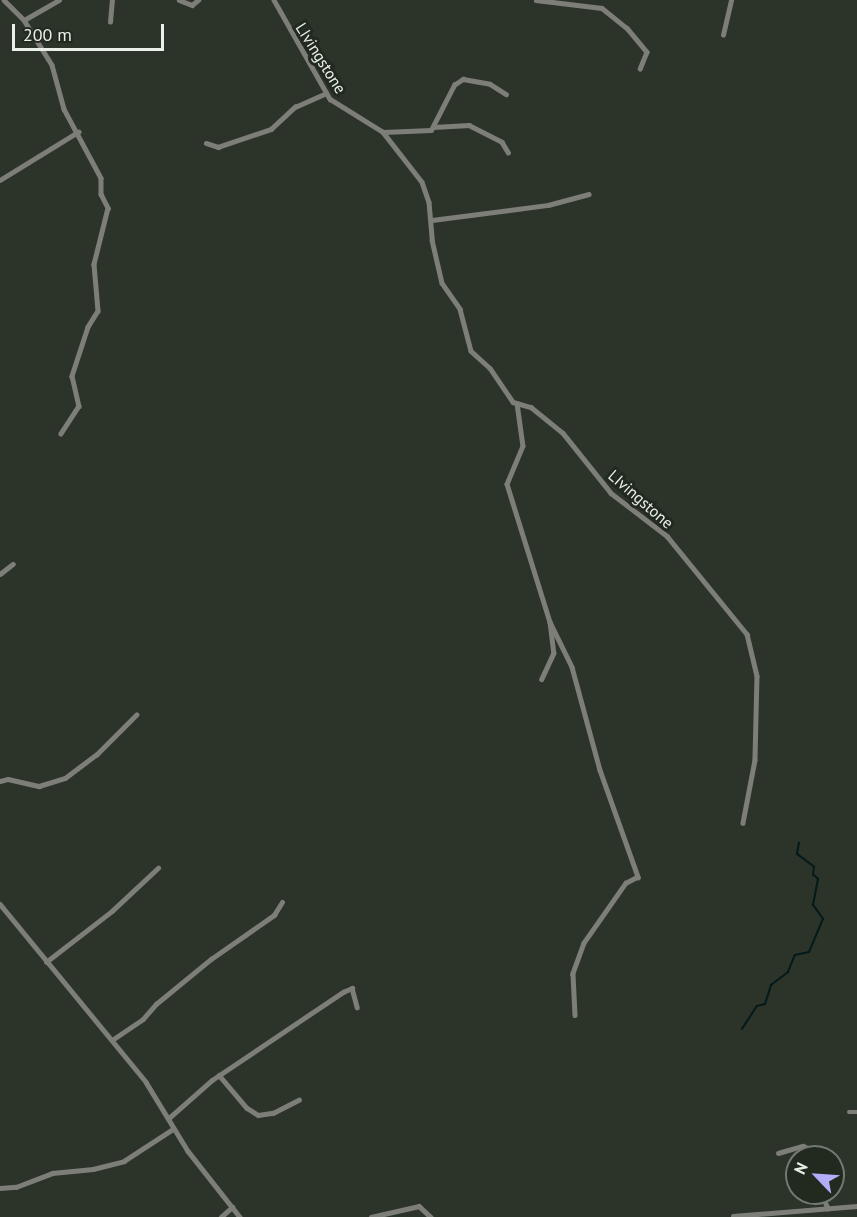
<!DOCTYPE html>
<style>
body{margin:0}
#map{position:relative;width:857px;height:1217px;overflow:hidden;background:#2c342a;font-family:"PT Sans",sans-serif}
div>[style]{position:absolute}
.stream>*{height:1.5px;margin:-0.75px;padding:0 0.75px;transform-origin:0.75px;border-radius:0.75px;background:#03191a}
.street>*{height:4.5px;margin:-2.25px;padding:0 2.25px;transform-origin:2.25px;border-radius:2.25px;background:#7e7e78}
span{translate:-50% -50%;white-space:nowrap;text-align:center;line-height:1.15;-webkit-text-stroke:6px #222a20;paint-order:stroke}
.street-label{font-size:16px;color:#eaefe8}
.north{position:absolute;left:785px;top:1145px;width:60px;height:60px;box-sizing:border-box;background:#222a20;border:2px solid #727970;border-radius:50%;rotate:295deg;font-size:16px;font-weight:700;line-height:24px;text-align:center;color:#eaefe8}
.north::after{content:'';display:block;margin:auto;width:21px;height:27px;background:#b2adf9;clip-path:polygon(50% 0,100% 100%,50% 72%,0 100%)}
.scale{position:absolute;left:12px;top:24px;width:152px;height:27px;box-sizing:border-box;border:3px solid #eaefe8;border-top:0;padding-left:8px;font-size:18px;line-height:21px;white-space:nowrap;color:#eaefe8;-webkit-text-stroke:4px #222a20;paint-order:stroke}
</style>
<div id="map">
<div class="stream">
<i style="left:742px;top:1029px;width:27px;rotate:-57deg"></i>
<i style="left:757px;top:1006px;width:8px;rotate:-14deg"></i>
<i style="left:765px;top:1004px;width:20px;rotate:-72deg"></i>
<i style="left:771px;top:985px;width:21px;rotate:-37deg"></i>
<i style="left:788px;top:972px;width:18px;rotate:-68deg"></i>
<i style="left:795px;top:955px;width:14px;rotate:-12deg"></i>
<i style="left:809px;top:952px;width:36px;rotate:-67deg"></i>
<i style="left:823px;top:919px;width:17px;rotate:-126deg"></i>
<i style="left:813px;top:905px;width:26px;rotate:-79deg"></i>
<i style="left:818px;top:879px;width:6px;rotate:-141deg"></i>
<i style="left:813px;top:875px;width:8px;rotate:-83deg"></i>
<i style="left:814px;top:867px;width:21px;rotate:-143deg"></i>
<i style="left:797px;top:854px;width:11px;rotate:-80deg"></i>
</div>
<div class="street">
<i style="left:4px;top:0;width:28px;rotate:45deg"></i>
<i style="left:24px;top:20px;width:53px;rotate:58.1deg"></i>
<i style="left:52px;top:65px;width:46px;rotate:74.7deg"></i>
<i style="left:64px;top:109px;width:78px;rotate:61.8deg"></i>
<i style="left:101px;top:178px;width:16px;rotate:90deg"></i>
<i style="left:101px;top:194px;width:16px;rotate:63deg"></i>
<i style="left:108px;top:208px;width:58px;rotate:104deg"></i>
<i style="left:94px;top:264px;width:47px;rotate:85.1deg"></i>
<i style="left:98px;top:311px;width:19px;rotate:122deg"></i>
<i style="left:88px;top:327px;width:52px;rotate:108.1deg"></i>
<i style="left:72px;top:376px;width:31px;rotate:77deg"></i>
<i style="left:79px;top:406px;width:33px;rotate:123deg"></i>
<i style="left:179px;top:0;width:14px;rotate:21deg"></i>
<i style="left:192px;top:5px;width:8px;rotate:-40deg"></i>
<i style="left:274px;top:0;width:114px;rotate:60.5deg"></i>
<i style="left:330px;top:99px;width:62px;rotate:31.9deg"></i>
<i style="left:383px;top:132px;width:63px;rotate:52deg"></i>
<i style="left:422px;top:182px;width:21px;rotate:71deg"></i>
<i style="left:429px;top:202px;width:38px;rotate:85deg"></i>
<i style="left:432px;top:240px;width:44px;rotate:76.9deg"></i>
<i style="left:442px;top:283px;width:32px;rotate:55deg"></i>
<i style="left:460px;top:309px;width:43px;rotate:75.3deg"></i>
<i style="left:471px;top:351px;width:25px;rotate:42deg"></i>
<i style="left:490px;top:368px;width:41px;rotate:55.9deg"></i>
<i style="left:513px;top:402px;width:19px;rotate:16deg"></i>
<i style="left:531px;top:407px;width:41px;rotate:39.1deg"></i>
<i style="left:563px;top:433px;width:77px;rotate:51.3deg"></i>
<i style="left:611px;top:493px;width:71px;rotate:37.5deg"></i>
<i style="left:667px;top:536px;width:127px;rotate:50.8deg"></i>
<i style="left:747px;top:634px;width:43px;rotate:76.6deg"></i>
<i style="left:757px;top:676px;width:84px;rotate:91.4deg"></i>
<i style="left:755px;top:760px;width:64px;rotate:100.8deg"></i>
<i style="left:536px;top:0;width:66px;rotate:6.9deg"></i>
<i style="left:602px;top:8px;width:32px;rotate:39deg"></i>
<i style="left:627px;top:28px;width:31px;rotate:50deg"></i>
<i style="left:647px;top:52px;width:18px;rotate:112deg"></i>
<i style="left:24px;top:20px;width:40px;rotate:-29.7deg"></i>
<i style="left:110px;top:22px;width:22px;rotate:-85deg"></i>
<i style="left:723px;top:35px;width:36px;rotate:-77deg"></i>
<i style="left:433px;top:127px;width:36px;rotate:-3deg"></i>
<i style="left:469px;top:125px;width:37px;rotate:27deg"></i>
<i style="left:502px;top:142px;width:12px;rotate:59deg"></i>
<i style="left:383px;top:132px;width:48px;rotate:-2.4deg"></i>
<i style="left:431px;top:130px;width:51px;rotate:-62.9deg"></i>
<i style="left:454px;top:85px;width:11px;rotate:-34deg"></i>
<i style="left:463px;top:79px;width:27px;rotate:10deg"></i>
<i style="left:490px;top:84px;width:19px;rotate:32deg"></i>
<i style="left:206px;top:143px;width:13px;rotate:18deg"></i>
<i style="left:218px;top:147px;width:56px;rotate:-18.8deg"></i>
<i style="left:271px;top:129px;width:33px;rotate:-43deg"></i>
<i style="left:295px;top:107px;width:34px;rotate:-24deg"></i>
<i style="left:0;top:180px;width:92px;rotate:-31.6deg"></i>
<i style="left:432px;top:220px;width:117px;rotate:-7.4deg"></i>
<i style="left:548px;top:205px;width:42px;rotate:-15deg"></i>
<i style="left:517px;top:403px;width:43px;rotate:82.1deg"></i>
<i style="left:523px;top:446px;width:41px;rotate:112.8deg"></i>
<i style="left:507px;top:484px;width:145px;rotate:72.7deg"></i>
<i style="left:550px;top:622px;width:31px;rotate:83deg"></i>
<i style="left:554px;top:653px;width:29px;rotate:115deg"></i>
<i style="left:0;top:574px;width:16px;rotate:-38deg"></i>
<i style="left:550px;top:622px;width:50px;rotate:63.9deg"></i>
<i style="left:572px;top:667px;width:107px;rotate:74.8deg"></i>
<i style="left:600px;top:770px;width:114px;rotate:70.4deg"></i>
<i style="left:638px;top:877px;width:13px;rotate:153deg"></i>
<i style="left:626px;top:883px;width:73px;rotate:125deg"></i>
<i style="left:584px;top:943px;width:33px;rotate:110deg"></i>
<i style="left:573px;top:974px;width:41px;rotate:87.2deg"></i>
<i style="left:0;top:781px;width:8px;rotate:-14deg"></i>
<i style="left:8px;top:779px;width:32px;rotate:13deg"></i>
<i style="left:39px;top:786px;width:27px;rotate:-17deg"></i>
<i style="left:65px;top:778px;width:39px;rotate:-37deg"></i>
<i style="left:96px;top:755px;width:57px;rotate:-45deg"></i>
<i style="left:0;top:904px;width:230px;rotate:50.6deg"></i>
<i style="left:146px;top:1082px;width:81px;rotate:58.7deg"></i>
<i style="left:188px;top:1151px;width:84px;rotate:51.8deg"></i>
<i style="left:46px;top:962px;width:83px;rotate:-37.7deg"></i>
<i style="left:112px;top:911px;width:63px;rotate:-43.1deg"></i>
<i style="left:112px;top:1040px;width:37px;rotate:-34deg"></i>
<i style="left:143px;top:1019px;width:20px;rotate:-49deg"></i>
<i style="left:156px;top:1004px;width:71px;rotate:-39.3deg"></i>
<i style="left:211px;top:959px;width:77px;rotate:-34.9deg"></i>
<i style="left:274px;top:915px;width:15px;rotate:-58deg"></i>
<i style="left:219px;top:1075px;width:43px;rotate:49.7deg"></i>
<i style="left:247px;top:1108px;width:13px;rotate:32deg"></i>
<i style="left:258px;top:1115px;width:15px;rotate:-8deg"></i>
<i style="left:273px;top:1113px;width:29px;rotate:-27deg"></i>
<i style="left:849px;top:1112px;width:8px"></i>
<i style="left:169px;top:1118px;width:57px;rotate:-41.5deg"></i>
<i style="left:212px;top:1080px;width:158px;rotate:-33.9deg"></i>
<i style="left:343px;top:992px;width:10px;rotate:-24deg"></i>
<i style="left:352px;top:988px;width:20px;rotate:75deg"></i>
<i style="left:778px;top:1153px;width:26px;rotate:-16deg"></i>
<i style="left:803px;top:1146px;width:5px;rotate:22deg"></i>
<i style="left:808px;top:1148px;width:9px;rotate:72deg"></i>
<i style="left:0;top:1188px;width:16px;rotate:-4deg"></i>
<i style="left:16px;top:1187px;width:39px;rotate:-21deg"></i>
<i style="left:52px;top:1173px;width:41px;rotate:-5.6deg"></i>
<i style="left:93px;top:1169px;width:32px;rotate:-14deg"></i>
<i style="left:124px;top:1161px;width:59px;rotate:-33.1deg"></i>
<i style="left:821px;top:1193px;width:17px;rotate:65deg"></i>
<i style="left:733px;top:1216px;width:124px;rotate:-4.6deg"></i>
<i style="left:221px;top:1217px;width:15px;rotate:-42deg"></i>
<i style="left:371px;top:1217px;width:49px;rotate:-12.9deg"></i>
<i style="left:419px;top:1206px;width:16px;rotate:43deg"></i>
</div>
<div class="street-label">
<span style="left:321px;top:58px;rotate:58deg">LIvingstone</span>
<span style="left:641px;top:499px;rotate:41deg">LIvingstone</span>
</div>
<div class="north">N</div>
<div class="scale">200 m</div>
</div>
